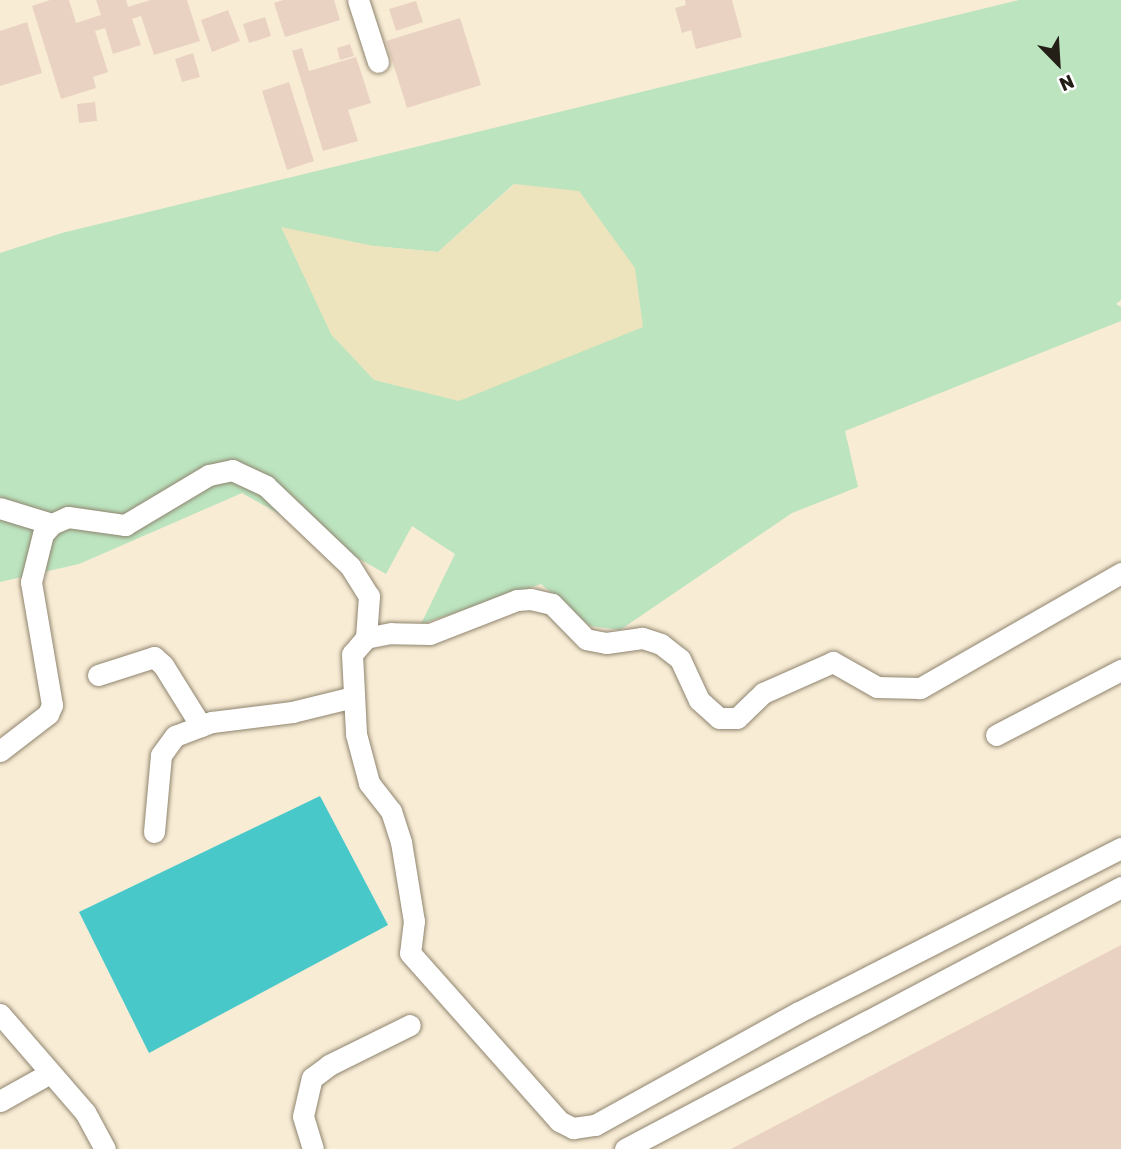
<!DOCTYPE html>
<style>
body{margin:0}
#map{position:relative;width:1121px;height:1149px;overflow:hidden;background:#f8ecd5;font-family:Rubik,sans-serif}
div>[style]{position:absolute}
.green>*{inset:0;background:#bbe4bf}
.sand>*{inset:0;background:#ede4be}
.water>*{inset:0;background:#49c8ca}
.building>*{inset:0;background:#ead2c3}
.roads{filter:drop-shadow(0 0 2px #8f846f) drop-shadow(0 0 2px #8f846f)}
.street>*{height:21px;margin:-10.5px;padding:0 10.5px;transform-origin:10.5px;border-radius:10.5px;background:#fff}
span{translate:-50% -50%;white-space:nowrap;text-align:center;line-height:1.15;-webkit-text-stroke:6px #fff;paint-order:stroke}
.north{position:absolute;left:1023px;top:28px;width:70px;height:70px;-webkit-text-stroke:5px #fff;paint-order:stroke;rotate:156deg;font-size:19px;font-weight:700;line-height:28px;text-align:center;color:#231f16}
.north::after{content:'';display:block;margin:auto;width:24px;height:32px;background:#231f16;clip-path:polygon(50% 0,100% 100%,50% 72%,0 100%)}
</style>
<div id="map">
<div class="green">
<i style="clip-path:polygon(evenodd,1019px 0,1121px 0,1121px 300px,1116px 304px,1121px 307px,1121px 321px,845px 431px,858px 487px,792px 513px,620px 630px,590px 626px,541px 584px,421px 624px,455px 554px,412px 526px,386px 574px,242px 493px,79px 564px,0 582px,0 253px,62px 233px,1019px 0,514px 184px,642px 327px,459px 400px,375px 380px,331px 334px,374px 246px,438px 252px,514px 184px)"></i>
</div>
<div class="sand">
<i style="clip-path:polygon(515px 184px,579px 191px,635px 268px,643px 327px,459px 401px,374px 380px,331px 334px,281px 227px,374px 246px,438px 252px)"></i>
</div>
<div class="water">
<i style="clip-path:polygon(320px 796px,388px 925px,149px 1053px,79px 912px)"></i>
</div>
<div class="building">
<i style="clip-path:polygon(50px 0,69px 0,76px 23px,101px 15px,96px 0,126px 0,128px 7px,150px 0,187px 0,200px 41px,154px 55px,141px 16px,132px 19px,141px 45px,113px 54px,105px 28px,95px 31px,108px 72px,93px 77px,96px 88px,61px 99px,32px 6px)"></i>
<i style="clip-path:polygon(283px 0,334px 0,340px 20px,285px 37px,274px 3px)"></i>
<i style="clip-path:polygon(685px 0,732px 0,742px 37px,696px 49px,691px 30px,682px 33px,675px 8px,686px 5px)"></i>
<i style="clip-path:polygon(416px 1px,423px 22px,396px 31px,389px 9px)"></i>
<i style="clip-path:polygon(228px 10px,240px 41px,212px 52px,201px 20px)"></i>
<i style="clip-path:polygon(265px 17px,271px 36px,249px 43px,243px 24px)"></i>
<i style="clip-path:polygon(460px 18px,481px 85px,407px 108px,386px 41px)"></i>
<i style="clip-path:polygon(27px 22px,42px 73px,0 86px,0 31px)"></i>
<i style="clip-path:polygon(350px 44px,354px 56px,340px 60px,337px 48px)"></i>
<i style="clip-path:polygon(302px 48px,309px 71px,356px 57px,371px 103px,348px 110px,358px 141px,323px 151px,292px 51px)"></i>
<i style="clip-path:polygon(193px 53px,200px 77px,182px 82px,175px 59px)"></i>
<i style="clip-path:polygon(289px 82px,314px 161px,287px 170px,262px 91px)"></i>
<i style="clip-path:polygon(95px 102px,97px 121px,79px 123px,77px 104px)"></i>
<i style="clip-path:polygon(1121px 945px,1121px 1149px,731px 1149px)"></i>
</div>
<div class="roads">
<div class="street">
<i style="left:358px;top:0;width:65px;rotate:72.1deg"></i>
<i style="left:0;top:508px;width:54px;rotate:17.1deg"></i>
<i style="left:1121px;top:573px;width:232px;rotate:150.2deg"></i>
<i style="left:920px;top:688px;width:43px;rotate:-178.7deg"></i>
<i style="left:877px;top:687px;width:51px;rotate:-150.4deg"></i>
<i style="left:833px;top:662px;width:77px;rotate:156.1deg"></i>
<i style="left:763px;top:693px;width:36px;rotate:136deg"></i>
<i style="left:737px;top:718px;width:18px;rotate:180deg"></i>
<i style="left:719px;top:718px;width:27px;rotate:-138deg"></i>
<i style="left:699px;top:700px;width:45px;rotate:-114.9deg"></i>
<i style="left:680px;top:659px;width:24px;rotate:-142deg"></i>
<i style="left:661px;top:644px;width:20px;rotate:-162deg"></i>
<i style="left:642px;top:638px;width:36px;rotate:172deg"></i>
<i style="left:606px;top:643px;width:20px;rotate:-169deg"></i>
<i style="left:586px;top:639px;width:49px;rotate:-134.2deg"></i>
<i style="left:552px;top:604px;width:22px;rotate:-167deg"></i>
<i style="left:531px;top:599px;width:14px;rotate:176deg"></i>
<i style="left:517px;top:600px;width:93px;rotate:158.7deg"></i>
<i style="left:430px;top:634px;width:39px;rotate:-179deg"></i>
<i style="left:391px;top:633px;width:25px;rotate:169deg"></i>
<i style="left:366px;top:638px;width:21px;rotate:131deg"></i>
<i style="left:352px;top:654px;width:80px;rotate:87.1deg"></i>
<i style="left:356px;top:734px;width:51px;rotate:75.1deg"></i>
<i style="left:369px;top:783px;width:36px;rotate:52deg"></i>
<i style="left:391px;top:811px;width:33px;rotate:72deg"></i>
<i style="left:401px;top:842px;width:80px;rotate:80.7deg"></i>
<i style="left:414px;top:921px;width:32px;rotate:97deg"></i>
<i style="left:410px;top:953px;width:225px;rotate:48.4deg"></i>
<i style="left:559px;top:1121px;width:16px;rotate:27deg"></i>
<i style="left:573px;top:1128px;width:22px;rotate:-8deg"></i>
<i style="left:595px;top:1125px;width:233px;rotate:-29deg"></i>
<i style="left:799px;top:1012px;width:361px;rotate:-27deg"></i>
<i style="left:98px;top:675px;width:59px;rotate:-17.8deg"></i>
<i style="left:154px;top:657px;width:12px;rotate:42deg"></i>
<i style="left:163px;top:665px;width:72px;rotate:58.1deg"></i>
<i style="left:996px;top:735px;width:141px;rotate:-27.5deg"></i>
<i style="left:0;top:751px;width:61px;rotate:-37.6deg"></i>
<i style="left:48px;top:714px;width:10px;rotate:-66deg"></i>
<i style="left:52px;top:705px;width:125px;rotate:-99.7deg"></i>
<i style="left:31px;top:582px;width:49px;rotate:-76deg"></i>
<i style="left:43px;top:534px;width:13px;rotate:-48deg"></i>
<i style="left:52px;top:524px;width:17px;rotate:-24deg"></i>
<i style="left:68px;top:517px;width:58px;rotate:8deg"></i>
<i style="left:125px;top:525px;width:98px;rotate:-30.8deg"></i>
<i style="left:209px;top:475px;width:24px;rotate:-12deg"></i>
<i style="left:232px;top:470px;width:38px;rotate:25deg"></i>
<i style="left:266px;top:486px;width:116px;rotate:43.6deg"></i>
<i style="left:350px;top:566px;width:36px;rotate:58deg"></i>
<i style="left:369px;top:596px;width:42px;rotate:94.1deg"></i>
<i style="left:154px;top:832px;width:77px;rotate:-84.8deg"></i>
<i style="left:161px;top:755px;width:24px;rotate:-54deg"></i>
<i style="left:175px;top:736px;width:40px;rotate:-21deg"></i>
<i style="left:212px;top:722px;width:81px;rotate:-7.1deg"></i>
<i style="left:292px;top:712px;width:63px;rotate:-13.8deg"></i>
<i style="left:0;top:1014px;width:130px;rotate:49.1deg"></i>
<i style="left:85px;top:1112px;width:42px;rotate:61.6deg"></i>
<i style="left:0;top:1101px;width:57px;rotate:-29.2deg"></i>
<i style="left:313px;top:1149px;width:34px;rotate:-107deg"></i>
<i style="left:303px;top:1116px;width:39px;rotate:-77deg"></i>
<i style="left:312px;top:1078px;width:21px;rotate:-37deg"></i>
<i style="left:329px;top:1065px;width:90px;rotate:-26.3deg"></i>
<i style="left:625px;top:1149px;width:561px;rotate:-27.84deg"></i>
</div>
</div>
<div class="north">N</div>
</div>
